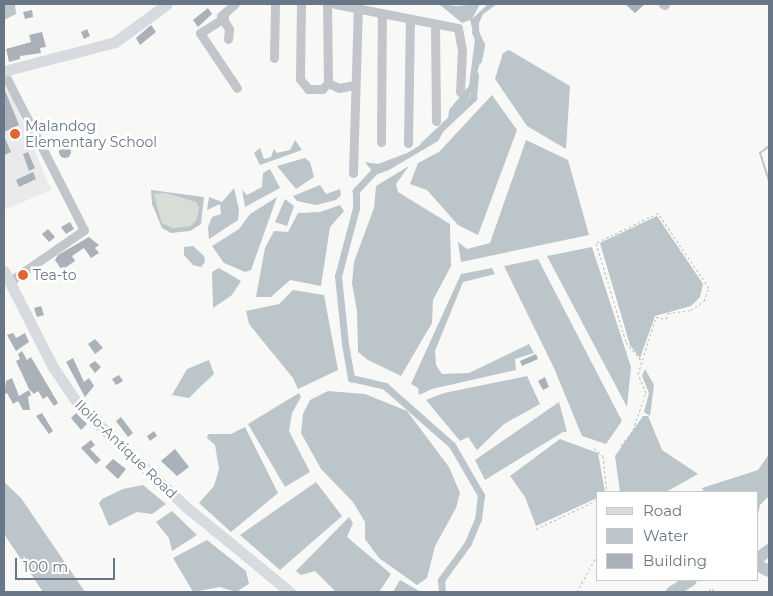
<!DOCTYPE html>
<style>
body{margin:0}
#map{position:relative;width:773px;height:596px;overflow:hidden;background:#f8f9f6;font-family:Montserrat,sans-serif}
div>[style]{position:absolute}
.built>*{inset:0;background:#e9eae9}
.green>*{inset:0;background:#d8ddd5}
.water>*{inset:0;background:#bbc5ca}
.stream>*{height:2px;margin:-1px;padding:0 1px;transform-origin:1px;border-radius:1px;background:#bbc5ca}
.canal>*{height:7px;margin:-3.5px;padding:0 3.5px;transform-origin:3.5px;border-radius:3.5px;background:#bbc5ca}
.river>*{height:12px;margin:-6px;padding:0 6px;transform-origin:6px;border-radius:6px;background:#bbc5ca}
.building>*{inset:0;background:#aab1b8}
.round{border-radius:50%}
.path>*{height:1px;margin-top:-0.5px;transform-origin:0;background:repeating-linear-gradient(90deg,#bcbec1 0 2.5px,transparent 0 5px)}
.minor>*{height:9px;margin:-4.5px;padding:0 4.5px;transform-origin:4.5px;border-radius:4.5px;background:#c2c5ca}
.major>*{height:11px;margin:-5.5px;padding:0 5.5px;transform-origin:5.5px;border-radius:5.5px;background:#d7dbdf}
.dots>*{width:14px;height:14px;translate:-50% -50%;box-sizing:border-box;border:2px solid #fff;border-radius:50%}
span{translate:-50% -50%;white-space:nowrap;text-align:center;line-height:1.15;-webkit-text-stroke:5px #fff;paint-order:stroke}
.poi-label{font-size:14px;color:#687787}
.left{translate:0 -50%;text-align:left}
.street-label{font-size:14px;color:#687787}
.frame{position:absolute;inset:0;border:5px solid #687787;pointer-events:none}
.legend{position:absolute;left:596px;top:491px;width:162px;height:90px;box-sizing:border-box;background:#fff;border:1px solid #c3c9cf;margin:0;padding:6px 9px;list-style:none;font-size:15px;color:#687787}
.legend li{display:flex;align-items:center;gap:10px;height:25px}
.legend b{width:25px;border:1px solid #c3c9cf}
.scale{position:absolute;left:15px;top:558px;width:100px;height:22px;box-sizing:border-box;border:2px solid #687787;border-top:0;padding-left:6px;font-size:15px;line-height:18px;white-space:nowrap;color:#687787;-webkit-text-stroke:4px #fff;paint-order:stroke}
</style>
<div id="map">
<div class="built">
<i style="clip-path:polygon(4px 77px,51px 190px,4px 210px)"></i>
</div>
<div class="green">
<i style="clip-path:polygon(165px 193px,196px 202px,199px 208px,196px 221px,190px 226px,173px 228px,162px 223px,154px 194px)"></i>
</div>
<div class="water">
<i style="clip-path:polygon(4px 4px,15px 4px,16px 14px,4px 20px)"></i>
<i style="clip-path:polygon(439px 4px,457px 6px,480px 4px,472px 19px,488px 4px,497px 4px,483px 14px,479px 23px,480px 63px,469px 98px,448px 120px,449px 110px,469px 86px,475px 39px,470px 20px,462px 23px)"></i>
<i style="clip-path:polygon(509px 50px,570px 86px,566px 149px,527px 126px,495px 79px,503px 53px)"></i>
<i style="clip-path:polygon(492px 95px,517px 130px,478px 235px,458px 225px,427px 190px,410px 184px,418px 163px,439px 152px)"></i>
<i style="clip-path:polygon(444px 121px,449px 121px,438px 141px,389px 170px,375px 175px,365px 162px,378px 164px,407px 153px,436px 136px)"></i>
<i style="clip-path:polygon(295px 140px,302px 150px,260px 165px,254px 153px,260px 148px,264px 159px,271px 157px,274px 149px,277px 153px,290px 150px)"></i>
<i style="clip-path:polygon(526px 140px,568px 160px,589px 235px,461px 262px,458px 242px,467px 249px,490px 243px)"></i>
<i style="clip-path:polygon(305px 158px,310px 162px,314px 177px,296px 189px,277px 166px)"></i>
<i style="clip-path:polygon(409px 166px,396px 184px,398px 192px,450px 224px,451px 266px,433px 300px,432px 323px,401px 376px,368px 360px,358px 352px,357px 311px,352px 283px,354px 262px,374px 208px,376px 186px)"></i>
<i style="clip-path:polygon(270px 169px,280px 188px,245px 207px,242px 190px,247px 195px,262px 187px,263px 173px)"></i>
<i style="clip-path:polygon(320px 185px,326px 194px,340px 189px,341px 195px,336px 200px,316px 205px,297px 201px,293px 196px)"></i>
<i style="clip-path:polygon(234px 188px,239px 210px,238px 220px,209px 239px,208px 227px,212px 217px,221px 214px,220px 204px,207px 210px,209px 197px,222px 202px)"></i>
<i style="clip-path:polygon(evenodd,151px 190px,204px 197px,201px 224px,190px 231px,171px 233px,162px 228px,152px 204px,151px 190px,165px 193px,196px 202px,199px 208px,196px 221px,190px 226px,173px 228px,162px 223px,154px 194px,165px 193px)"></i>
<i style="clip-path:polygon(277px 197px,251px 270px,245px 272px,224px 263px,212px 246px,239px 229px,250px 214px)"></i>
<i style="clip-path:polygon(285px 199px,294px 206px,287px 226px,275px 222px)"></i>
<i style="clip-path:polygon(340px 205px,344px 211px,330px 227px,321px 286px,290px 280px,271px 297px,256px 297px,265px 248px,274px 231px,288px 232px,298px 213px,320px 212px)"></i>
<i style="clip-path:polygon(657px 216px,703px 284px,700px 297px,691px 306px,655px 316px,640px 358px,630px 345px,600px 243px)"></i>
<i style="clip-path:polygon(193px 246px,204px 256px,205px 262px,201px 267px,193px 265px,184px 255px,184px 247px)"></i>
<i style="clip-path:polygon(592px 247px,631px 367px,627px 407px,547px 256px)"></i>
<i style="clip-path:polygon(538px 259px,622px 421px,606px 444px,582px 436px,554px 368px,504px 266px)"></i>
<i style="clip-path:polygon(219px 268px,241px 281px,232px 295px,213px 308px,212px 272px)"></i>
<i style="clip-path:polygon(492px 268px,495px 274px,463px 282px,435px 351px,436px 365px,442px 374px,469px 373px,529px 344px,534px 353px,515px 359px,516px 370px,432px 389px,419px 395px,418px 388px,411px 384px,461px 274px)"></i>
<i style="clip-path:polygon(293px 290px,324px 295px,338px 370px,298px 389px,293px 378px,249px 324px,246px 311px,279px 304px)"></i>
<i style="clip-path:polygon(209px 360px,214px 374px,201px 386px,189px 398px,172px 395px,187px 369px)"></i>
<i style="clip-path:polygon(645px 369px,654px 385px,650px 416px,644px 412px,649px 393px,642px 376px)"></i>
<i style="clip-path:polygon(527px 376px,540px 404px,504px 424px,477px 450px,468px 437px,460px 441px,426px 400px,444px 393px)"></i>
<i style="clip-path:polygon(328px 391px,365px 394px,407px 411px,449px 467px,460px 493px,456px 508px,435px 546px,427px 578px,417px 585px,379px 558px,365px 539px,365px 522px,353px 502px,321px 469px,301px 433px,303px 414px,310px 400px)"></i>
<i style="clip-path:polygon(299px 393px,301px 397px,292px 413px,289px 431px,310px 472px,285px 487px,248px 424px)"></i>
<i style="clip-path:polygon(559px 402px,567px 432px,563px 432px,485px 480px,475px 460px)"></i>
<i style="clip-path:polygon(643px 416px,648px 416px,662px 450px,698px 474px,666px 492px,620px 492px,615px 456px)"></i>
<i style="clip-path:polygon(245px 427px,278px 493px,231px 532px,199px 503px,214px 486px,219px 469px,215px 445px,207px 438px,208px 434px,231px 434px)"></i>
<i style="clip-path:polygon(560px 439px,598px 453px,605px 492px,597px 492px,597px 498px,536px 526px,525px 497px,510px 476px)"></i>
<i style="clip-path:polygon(769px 454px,769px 496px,760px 505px,757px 519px,757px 492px,704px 492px,702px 488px,758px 470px)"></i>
<i style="clip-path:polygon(4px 482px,21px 498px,85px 592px,43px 592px,4px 534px)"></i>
<i style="clip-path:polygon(316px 482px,342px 516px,280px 570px,240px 535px)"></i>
<i style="clip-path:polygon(143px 485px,166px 504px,152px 514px,137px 512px,109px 526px,99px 503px,102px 499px,123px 489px)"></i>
<i style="clip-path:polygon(172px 511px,197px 535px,172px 551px,169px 538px,156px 522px)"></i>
<i style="clip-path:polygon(349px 517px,353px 523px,347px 537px,391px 574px,379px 592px,336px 592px,315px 571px,301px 575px,296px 571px)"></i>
<i style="clip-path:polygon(207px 540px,246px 571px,249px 584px,236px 592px,220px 587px,193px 592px,173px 558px)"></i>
<i style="clip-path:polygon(400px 580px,421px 592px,393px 592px)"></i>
</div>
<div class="stream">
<i style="left:769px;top:146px;width:11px;rotate:142deg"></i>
<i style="left:760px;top:153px;width:29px;rotate:72deg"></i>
</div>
<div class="canal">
<i style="left:475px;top:32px;width:14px;rotate:65deg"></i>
<i style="left:481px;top:45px;width:15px;rotate:101deg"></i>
<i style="left:423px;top:145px;width:69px;rotate:-43.2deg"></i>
<i style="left:473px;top:98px;width:23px;rotate:-85deg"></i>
<i style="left:378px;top:167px;width:33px;rotate:133deg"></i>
<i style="left:356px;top:191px;width:17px;rotate:90deg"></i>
<i style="left:356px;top:208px;width:70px;rotate:104.8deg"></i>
<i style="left:338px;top:276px;width:68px;rotate:84.1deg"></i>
<i style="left:345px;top:344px;width:35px;rotate:80deg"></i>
<i style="left:351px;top:378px;width:35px;rotate:13deg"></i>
<i style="left:385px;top:386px;width:89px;rotate:41.4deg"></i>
<i style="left:452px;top:445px;width:58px;rotate:59.9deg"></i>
<i style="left:481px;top:495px;width:24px;rotate:97deg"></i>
<i style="left:478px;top:519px;width:26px;rotate:113deg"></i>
<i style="left:468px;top:543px;width:46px;rotate:126.1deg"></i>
<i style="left:441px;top:580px;width:12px;rotate:85deg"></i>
</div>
<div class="river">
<i style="left:757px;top:559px;width:15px;rotate:-37deg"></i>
<i style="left:757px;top:565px;width:13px;rotate:27deg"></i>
<i style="left:672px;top:592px;width:22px;rotate:-32deg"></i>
</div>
<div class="building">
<i style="clip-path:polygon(625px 4px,645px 4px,635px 13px)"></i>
<i style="clip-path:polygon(208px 8px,212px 14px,198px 27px,193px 20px)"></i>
<i style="clip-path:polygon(32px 10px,33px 17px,25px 19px,23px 12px)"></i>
<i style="clip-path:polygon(151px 25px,156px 32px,140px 45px,136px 38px)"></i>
<i style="clip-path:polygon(87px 29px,90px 36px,84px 39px,81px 32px)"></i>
<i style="clip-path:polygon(42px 32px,46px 47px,40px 48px,41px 53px,20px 56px,20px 59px,9px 62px,6px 49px,31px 42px,29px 35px)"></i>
<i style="clip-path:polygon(4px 88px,19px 125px,4px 132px)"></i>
<i style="clip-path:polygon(4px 136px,11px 152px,4px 155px)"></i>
<i class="round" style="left:59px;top:146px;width:12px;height:12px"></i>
<i style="clip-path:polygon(28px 152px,35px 168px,29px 171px,23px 154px)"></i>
<i style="clip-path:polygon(33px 172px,36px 179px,19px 187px,16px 180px)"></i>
<i style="clip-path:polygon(70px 222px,74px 229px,66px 234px,61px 227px)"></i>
<i style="clip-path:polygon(48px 229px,55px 237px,49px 242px,42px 234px)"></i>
<i style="clip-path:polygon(89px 237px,99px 245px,95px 248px,99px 253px,91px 258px,84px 248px,72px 256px,75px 261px,62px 270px,55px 260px,58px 255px)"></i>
<i style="clip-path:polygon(41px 306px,44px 315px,37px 317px,34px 308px)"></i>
<i style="clip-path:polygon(13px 333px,16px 338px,25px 333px,29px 342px,16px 351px,7px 335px)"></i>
<i style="clip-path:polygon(95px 339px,103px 348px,95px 354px,88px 344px)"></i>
<i style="clip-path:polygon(22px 351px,27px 360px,31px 357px,58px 403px,54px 406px,47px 396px,43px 399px,38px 391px,34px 394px,29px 389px,16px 361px,20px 359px,18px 354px)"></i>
<i style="clip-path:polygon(536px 354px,538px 359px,522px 366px,520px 361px)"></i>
<i style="clip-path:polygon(73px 358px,84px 382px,89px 378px,94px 386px,85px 397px,66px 362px)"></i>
<i style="clip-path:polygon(95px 361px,101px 367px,95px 373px,89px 365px)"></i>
<i style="clip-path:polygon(119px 375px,123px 381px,116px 385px,112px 379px)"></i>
<i style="clip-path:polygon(545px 377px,549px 387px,543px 390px,538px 381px)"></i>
<i style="clip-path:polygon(12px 378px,19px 396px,29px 390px,31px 395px,28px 397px,30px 410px,23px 410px,18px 401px,13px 404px,7px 393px,4px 395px,6px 381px)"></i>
<i style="clip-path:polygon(42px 413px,53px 431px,49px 434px,36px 416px)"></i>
<i style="clip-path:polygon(76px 413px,87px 424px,81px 430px,71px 418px)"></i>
<i style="clip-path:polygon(121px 417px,133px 433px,128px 437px,116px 421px)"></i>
<i style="clip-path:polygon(154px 431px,157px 436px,150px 441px,147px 436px)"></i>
<i style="clip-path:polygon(91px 440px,95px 445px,90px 449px,101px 460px,96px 464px,81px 448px)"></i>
<i style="clip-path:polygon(175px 449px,189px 467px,177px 476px,161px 461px)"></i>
<i style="clip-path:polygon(113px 459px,126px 469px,118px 479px,105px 467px)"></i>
</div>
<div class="path">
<i style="left:621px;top:446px;width:20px;rotate:-53deg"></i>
<i style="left:633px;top:430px;width:39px;rotate:-71deg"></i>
<i style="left:646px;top:393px;width:21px;rotate:-113deg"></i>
<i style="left:638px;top:374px;width:60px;rotate:-72.5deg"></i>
<i style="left:656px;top:317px;width:10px;rotate:11deg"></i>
<i style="left:666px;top:319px;width:6px;rotate:-72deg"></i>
<i style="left:668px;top:313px;width:23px;rotate:-7deg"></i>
<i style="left:691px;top:310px;width:16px;rotate:-35deg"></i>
<i style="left:704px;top:301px;width:14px;rotate:-69deg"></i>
<i style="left:709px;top:288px;width:91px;rotate:-124.2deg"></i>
<i style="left:658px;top:213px;width:69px;rotate:154.2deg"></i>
<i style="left:596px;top:243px;width:103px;rotate:73.1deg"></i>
<i style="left:626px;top:342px;width:23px;rotate:50deg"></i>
<i style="left:594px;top:448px;width:12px;rotate:42deg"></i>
<i style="left:603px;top:456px;width:36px;rotate:84deg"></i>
<i style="left:536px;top:529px;width:68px;rotate:-25.4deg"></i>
<i style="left:577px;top:592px;width:42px;rotate:-61.6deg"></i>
<i style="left:704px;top:592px;width:9px;rotate:-21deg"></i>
<i style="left:712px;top:589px;width:5px;rotate:37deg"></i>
</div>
<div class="minor">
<i style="left:301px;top:4px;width:75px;rotate:90.8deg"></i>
<i style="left:300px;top:79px;width:13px;rotate:51deg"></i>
<i style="left:308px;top:89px;width:14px"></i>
<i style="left:322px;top:89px;width:8px;rotate:-45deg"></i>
<i style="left:328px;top:83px;width:79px;rotate:-90.7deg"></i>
<i style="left:335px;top:4px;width:125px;rotate:11deg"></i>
<i style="left:458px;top:28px;width:23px;rotate:80deg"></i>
<i style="left:462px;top:51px;width:41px;rotate:92.8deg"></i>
<i style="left:663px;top:4px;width:2px;rotate:27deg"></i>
<i style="left:224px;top:18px;width:28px;rotate:148deg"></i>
<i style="left:200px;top:33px;width:66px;rotate:56.1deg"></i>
<i style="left:435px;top:24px;width:97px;rotate:89.4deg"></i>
<i style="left:228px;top:39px;width:10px;rotate:-84deg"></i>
<i style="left:229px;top:29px;width:15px;rotate:-122deg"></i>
<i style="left:221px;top:16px;width:18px;rotate:-41deg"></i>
<i style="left:274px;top:58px;width:54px;rotate:-88.9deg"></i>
<i style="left:4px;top:73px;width:176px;rotate:63deg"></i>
<i style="left:84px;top:230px;width:91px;rotate:145.3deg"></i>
<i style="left:328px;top:83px;width:12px;rotate:24deg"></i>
<i style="left:339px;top:88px;width:15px;rotate:-11deg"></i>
<i style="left:381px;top:142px;width:128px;rotate:-89.6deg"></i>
<i style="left:408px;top:143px;width:124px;rotate:-89.1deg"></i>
<i style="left:353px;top:173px;width:165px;rotate:-88.3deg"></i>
</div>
<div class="major">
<i style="left:4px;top:71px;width:115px;rotate:-14.6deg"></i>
<i style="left:115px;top:42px;width:64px;rotate:-36.2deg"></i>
<i style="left:4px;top:271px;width:108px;rotate:63deg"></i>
<i style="left:53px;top:367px;width:48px;rotate:56deg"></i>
<i style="left:80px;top:407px;width:144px;rotate:43.3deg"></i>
<i style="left:185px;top:506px;width:136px;rotate:39.3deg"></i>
</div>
<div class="dots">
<i style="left:15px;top:134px;background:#e0662f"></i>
<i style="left:23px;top:275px;background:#e0662f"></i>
</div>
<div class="poi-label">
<span class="left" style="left:25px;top:134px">Malandog<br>Elementary School</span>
<span class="left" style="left:33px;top:275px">Tea-to</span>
</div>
<div class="street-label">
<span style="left:126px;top:449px;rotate:44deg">Iloilo-Antique Road</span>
</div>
<div class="frame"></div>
<ul class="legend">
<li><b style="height:6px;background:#d7dbdf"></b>Road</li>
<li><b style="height:14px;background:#bbc5ca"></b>Water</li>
<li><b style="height:14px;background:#aab1b8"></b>Building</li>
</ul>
<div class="scale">100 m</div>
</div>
